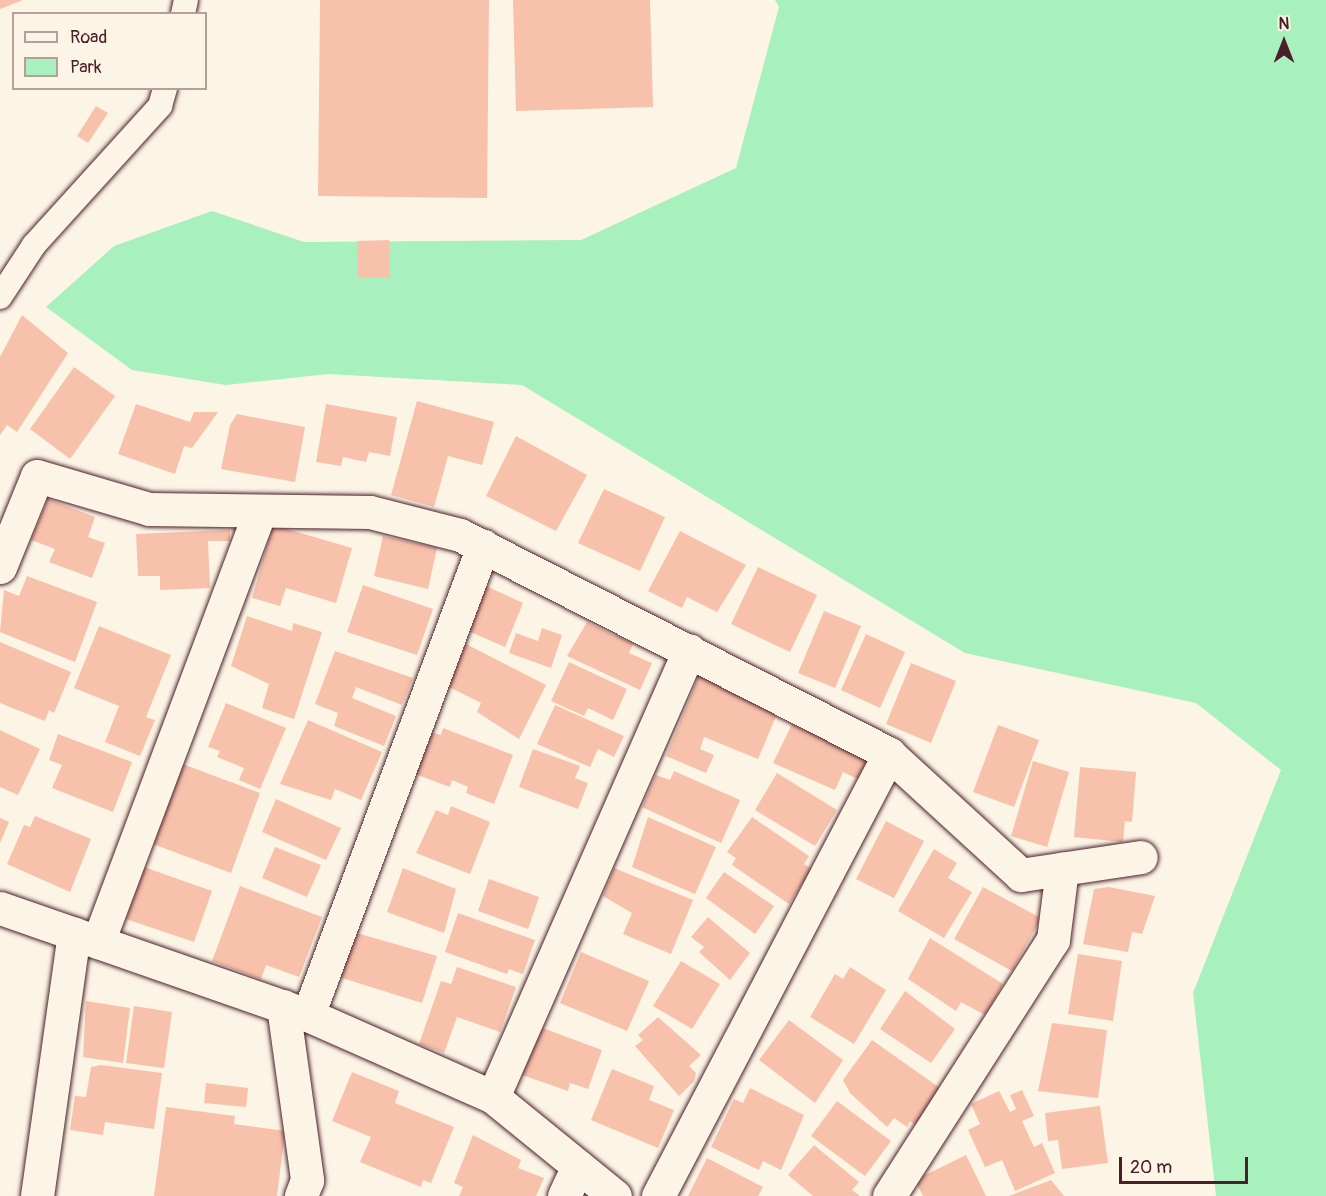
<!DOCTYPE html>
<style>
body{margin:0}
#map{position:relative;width:1326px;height:1196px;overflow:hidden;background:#fcf5e5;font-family:Pangolin,sans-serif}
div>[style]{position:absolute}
.green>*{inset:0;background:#a8f0bd}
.building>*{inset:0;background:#f8c1ab}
.roads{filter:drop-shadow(0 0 2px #4a1f2b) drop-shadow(0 0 2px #4a1f2b)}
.service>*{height:24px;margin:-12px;padding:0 12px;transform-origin:12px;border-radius:12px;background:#fcf5e5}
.minor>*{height:33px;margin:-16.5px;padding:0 16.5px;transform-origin:16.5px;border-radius:16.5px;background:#fcf5e5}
span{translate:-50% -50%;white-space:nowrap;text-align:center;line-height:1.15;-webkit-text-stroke:4.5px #fcf5e5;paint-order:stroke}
.legend{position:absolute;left:12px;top:12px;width:195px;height:78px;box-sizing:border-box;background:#fcf5e5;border:2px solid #b59f9b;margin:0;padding:8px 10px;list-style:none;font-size:18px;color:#4a1f2b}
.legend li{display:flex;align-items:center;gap:12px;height:30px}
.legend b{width:30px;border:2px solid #b59f9b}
.north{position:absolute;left:1254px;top:12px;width:60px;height:60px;-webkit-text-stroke:4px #fcf5e5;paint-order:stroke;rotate:0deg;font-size:16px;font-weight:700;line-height:24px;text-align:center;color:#4a1f2b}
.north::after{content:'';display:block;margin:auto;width:21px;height:27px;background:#4a1f2b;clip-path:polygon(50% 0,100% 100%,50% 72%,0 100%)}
.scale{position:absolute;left:1119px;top:1157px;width:129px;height:27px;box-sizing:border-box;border:3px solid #4a1f2b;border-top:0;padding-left:8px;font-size:18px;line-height:21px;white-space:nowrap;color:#4a1f2b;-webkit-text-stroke:4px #fcf5e5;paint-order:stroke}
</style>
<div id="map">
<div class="green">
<i style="clip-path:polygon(775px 0,1326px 0,1326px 1196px,1216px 1196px,1193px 993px,1281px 770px,1196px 703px,965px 653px,522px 385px,328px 374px,226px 385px,132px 370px,46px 307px,114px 246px,212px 211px,304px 242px,581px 240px,736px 168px,779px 7px)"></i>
</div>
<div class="building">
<i style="clip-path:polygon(0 0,23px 0,0 9px)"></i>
<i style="clip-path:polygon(320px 0,489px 0,487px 198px,318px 196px)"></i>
<i style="clip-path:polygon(513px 0,650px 0,653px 107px,516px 111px)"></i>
<i style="clip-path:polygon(96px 106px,108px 113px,88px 143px,77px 136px)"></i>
<i style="clip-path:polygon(389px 240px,390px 277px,358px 277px,357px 241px)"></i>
<i style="clip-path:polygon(22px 315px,68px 353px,17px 432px,7px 425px,0 435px,0 357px)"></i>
<i style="clip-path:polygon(74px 367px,115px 396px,70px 459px,30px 429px)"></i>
<i style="clip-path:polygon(417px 401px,494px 422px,482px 465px,448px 456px,434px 507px,391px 495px)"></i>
<i style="clip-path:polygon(136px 404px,190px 422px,194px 412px,218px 412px,192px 448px,184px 446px,175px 474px,118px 454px)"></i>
<i style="clip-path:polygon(326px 404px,397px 417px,390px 456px,369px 452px,366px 462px,343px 457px,341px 466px,316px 462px)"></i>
<i style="clip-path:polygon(237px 414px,305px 427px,295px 482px,221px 469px,230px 425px)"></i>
<i style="clip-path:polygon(516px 436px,587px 475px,556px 531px,486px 496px)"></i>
<i style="clip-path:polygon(604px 489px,665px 517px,640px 571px,578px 543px)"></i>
<i style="clip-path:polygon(48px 499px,95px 517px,88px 537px,105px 543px,92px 578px,49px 562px,55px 549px,31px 540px)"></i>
<i style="clip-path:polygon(273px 525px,352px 548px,336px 603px,286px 588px,280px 606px,252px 598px)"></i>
<i style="clip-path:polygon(230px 530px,230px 541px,208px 541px,210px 588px,160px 590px,160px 576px,138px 576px,136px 534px)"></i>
<i style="clip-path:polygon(680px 531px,746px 565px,717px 612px,687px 597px,682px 608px,648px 591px)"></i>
<i style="clip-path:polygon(383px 536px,437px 548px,428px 589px,374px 576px)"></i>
<i style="clip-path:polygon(758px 567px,817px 595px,790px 652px,731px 624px)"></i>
<i style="clip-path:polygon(27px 576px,97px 602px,75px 662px,0 632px,4px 590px,19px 596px)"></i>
<i style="clip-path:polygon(363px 585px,433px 609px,417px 655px,347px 632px)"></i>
<i style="clip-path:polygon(486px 586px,523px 603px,505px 647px,466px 630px)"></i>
<i style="clip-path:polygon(824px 611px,861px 626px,835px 688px,798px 673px)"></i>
<i style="clip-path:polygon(247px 616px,292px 631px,293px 623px,322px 632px,294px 719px,262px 708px,269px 684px,231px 666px)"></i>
<i style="clip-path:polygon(587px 622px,633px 644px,629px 653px,652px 663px,640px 690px,567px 656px)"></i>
<i style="clip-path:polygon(99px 626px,171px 655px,146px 717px,155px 720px,140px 756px,105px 742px,119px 706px,74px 688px)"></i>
<i style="clip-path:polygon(542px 628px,562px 635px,551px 668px,509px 653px,516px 633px,538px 641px)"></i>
<i style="clip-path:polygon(866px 634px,905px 652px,880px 708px,841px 690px)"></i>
<i style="clip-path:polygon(0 642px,71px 672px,54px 713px,49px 710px,45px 721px,0 703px)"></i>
<i style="clip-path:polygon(466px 644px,546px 685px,519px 739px,477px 712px,481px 703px,445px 685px)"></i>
<i style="clip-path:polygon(335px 651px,413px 678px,402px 705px,356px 687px,352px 698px,396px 716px,384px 746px,334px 726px,338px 713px,315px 704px)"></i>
<i style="clip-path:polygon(569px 662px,627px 689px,613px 720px,588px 708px,584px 716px,551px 701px)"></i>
<i style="clip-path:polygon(911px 663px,956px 681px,931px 743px,886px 724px)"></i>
<i style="clip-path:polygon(699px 676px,779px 709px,758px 759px,704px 737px,700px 749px,714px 755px,706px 773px,666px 756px)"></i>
<i style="clip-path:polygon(226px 703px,286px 728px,260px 789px,239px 780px,244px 768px,217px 757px,220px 751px,208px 747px)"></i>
<i style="clip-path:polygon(555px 705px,624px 736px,614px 757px,598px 749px,590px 767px,537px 744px)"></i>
<i style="clip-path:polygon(308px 720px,382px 752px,361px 800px,335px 789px,331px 800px,280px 784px)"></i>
<i style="clip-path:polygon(792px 724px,869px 760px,860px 780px,843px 772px,835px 790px,773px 763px)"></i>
<i style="clip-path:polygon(998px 725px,1039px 740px,1014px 807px,973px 792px)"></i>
<i style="clip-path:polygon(443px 728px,513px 755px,494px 804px,466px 793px,468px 787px,452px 780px,450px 787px,415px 774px,431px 732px,441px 735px)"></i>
<i style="clip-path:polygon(0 730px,40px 749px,18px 795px,0 787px)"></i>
<i style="clip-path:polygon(58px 734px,132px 762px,113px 812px,52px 788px,62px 765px,49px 760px)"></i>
<i style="clip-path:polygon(533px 749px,580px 766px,575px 778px,588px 783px,578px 809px,519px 787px)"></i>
<i style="clip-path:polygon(1033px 761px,1069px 772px,1047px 847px,1011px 836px)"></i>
<i style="clip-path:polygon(180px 763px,260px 793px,231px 873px,150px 843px)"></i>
<i style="clip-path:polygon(1080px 767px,1136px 772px,1132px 822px,1125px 821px,1123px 842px,1074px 837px)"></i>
<i style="clip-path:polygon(674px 771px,740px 800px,721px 843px,642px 807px,656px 775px,670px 780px)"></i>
<i style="clip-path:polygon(777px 773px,837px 810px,815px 846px,755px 810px)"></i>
<i style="clip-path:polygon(276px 799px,341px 828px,326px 860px,262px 832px)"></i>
<i style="clip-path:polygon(451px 806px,490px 822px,470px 874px,416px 853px,436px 810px,448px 815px)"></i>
<i style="clip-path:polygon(35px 816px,91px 839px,70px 892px,7px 864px,24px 825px,30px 827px)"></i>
<i style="clip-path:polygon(648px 817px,716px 847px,695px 894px,632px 867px)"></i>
<i style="clip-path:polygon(752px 817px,809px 856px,804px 864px,812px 869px,789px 904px,732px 865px,736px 858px,727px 852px)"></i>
<i style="clip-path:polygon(0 818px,9px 822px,0 843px)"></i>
<i style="clip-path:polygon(886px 821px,924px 841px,894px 898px,856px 879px)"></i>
<i style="clip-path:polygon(275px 847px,321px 865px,307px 897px,262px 878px)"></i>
<i style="clip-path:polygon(934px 849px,957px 863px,948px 878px,972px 892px,944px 938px,898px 911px)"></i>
<i style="clip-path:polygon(144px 867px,212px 891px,194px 942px,126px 919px)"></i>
<i style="clip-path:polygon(403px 868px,456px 889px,444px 933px,387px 912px)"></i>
<i style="clip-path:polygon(614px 868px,693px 900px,671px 954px,623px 934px,632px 913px,603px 896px)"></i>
<i style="clip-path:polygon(724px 872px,774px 906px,755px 934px,706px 898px)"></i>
<i style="clip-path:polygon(489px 879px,539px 897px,528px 929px,478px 911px)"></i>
<i style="clip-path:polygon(240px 886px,322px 917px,299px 977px,266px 965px,261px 979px,212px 961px)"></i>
<i style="clip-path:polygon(983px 887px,1041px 918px,1012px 971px,954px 939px)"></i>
<i style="clip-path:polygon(1109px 887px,1155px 896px,1142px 934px,1132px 932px,1128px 952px,1083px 944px,1094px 889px)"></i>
<i style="clip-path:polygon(458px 913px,535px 940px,523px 974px,509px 969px,507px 974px,445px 952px)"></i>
<i style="clip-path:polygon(708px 917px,750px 953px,730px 980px,699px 952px,704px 947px,691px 937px)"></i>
<i style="clip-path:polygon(353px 932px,437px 956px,422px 1003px,339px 977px)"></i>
<i style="clip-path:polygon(930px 938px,1003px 984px,985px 1015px,961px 1002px,956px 1011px,908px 979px)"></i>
<i style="clip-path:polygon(581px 952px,649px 981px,627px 1031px,560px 1003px)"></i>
<i style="clip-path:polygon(1078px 954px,1122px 961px,1113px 1021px,1068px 1014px)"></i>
<i style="clip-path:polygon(681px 961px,720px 984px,692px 1029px,653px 1006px)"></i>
<i style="clip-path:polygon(457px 967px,516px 987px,500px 1032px,457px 1017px,444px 1053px,419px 1044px,441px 981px,451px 984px)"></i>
<i style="clip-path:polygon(850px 967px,886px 990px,854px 1044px,810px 1017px,835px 974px,843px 979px)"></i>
<i style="clip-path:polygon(905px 991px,955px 1029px,931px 1063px,880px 1029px)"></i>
<i style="clip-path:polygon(86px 1001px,130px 1008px,123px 1063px,83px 1057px)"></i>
<i style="clip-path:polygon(134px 1006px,172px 1012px,164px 1068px,126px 1063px)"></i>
<i style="clip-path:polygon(658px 1017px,701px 1055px,689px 1066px,696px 1073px,694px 1081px,679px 1096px,635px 1046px,643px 1040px,638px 1035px)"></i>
<i style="clip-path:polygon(789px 1020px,843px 1060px,815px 1103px,759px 1060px)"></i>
<i style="clip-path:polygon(1052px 1023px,1107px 1030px,1098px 1098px,1038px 1091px)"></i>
<i style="clip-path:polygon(540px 1027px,602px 1050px,588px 1089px,570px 1083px,568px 1091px,522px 1075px)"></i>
<i style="clip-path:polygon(872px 1040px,940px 1088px,916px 1126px,910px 1121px,907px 1127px,894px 1118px,887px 1127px,850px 1093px,843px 1080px)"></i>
<i style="clip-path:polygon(101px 1065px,162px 1073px,154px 1129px,105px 1122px,103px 1135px,70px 1130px,75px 1096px,86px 1097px,91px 1067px)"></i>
<i style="clip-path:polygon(612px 1069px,654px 1086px,649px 1100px,674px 1110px,658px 1148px,591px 1120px)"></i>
<i style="clip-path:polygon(352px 1072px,399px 1091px,395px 1103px,454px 1127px,431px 1183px,423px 1180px,421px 1187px,360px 1162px,371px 1137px,332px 1121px)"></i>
<i style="clip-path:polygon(206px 1083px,248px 1088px,246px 1107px,204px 1103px)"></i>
<i style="clip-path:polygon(750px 1088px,804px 1115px,781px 1170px,763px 1161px,759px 1170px,711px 1147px,734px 1099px,743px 1103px)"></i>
<i style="clip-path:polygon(1022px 1090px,1034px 1116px,1022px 1121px,1034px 1147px,1042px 1143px,1055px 1173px,1015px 1191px,1002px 1160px,985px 1167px,968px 1130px,980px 1124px,971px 1104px,999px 1091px,1010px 1112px,1016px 1109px,1010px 1095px)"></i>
<i style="clip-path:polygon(837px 1101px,891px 1141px,865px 1176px,811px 1136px)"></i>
<i style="clip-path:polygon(1100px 1106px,1108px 1163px,1062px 1169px,1058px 1140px,1048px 1141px,1045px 1113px)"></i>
<i style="clip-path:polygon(166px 1107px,235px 1116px,234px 1124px,285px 1131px,277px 1196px,154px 1196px)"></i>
<i style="clip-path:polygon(473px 1135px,521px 1160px,518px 1168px,544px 1178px,536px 1196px,459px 1196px,463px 1187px,454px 1183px)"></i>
<i style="clip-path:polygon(814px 1145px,859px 1182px,852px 1190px,860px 1196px,813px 1196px,788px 1175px)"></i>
<i style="clip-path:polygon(966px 1155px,986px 1196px,923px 1196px,915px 1180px)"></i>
<i style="clip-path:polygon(707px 1158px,763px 1187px,758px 1196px,688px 1196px)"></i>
<i style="clip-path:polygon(1051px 1180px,1064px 1196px,1009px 1196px)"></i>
</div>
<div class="roads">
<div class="service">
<i style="left:183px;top:14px;width:14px;rotate:-78deg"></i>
<i style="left:0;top:297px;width:62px;rotate:-56.8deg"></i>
<i style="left:34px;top:245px;width:188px;rotate:-47.8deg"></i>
<i style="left:160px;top:106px;width:19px;rotate:-74deg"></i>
</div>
<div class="minor">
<i style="left:0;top:567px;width:98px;rotate:-67.9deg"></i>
<i style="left:37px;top:476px;width:117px;rotate:16.4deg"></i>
<i style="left:149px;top:509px;width:221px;rotate:0.8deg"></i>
<i style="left:370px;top:512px;width:93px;rotate:14.3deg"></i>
<i style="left:460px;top:535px;width:482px;rotate:27deg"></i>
<i style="left:889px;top:754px;width:179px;rotate:42.5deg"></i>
<i style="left:1021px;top:875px;width:121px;rotate:-8.5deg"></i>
<i style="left:0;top:908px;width:326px;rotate:19.2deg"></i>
<i style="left:308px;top:1015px;width:202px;rotate:23.9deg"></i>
<i style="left:493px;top:1097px;width:157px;rotate:39.1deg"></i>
<i style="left:98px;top:942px;width:460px;rotate:-69.4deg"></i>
<i style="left:283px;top:1006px;width:176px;rotate:82.1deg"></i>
<i style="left:307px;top:1180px;width:17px;rotate:111deg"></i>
<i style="left:308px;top:1015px;width:501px;rotate:-69.54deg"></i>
<i style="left:493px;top:1097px;width:488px;rotate:-66.3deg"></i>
<i style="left:37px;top:1196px;width:265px;rotate:-82deg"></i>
<i style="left:564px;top:1196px;width:33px;rotate:-65deg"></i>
<i style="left:658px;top:1196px;width:499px;rotate:-62.4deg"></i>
<i style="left:889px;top:1196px;width:304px;rotate:-57.4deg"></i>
<i style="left:1053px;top:940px;width:72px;rotate:-82.8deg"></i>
</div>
</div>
<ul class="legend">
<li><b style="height:8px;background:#fcf5e5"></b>Road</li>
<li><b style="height:16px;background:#a8f0bd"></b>Park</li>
</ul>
<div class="north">N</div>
<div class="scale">20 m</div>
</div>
